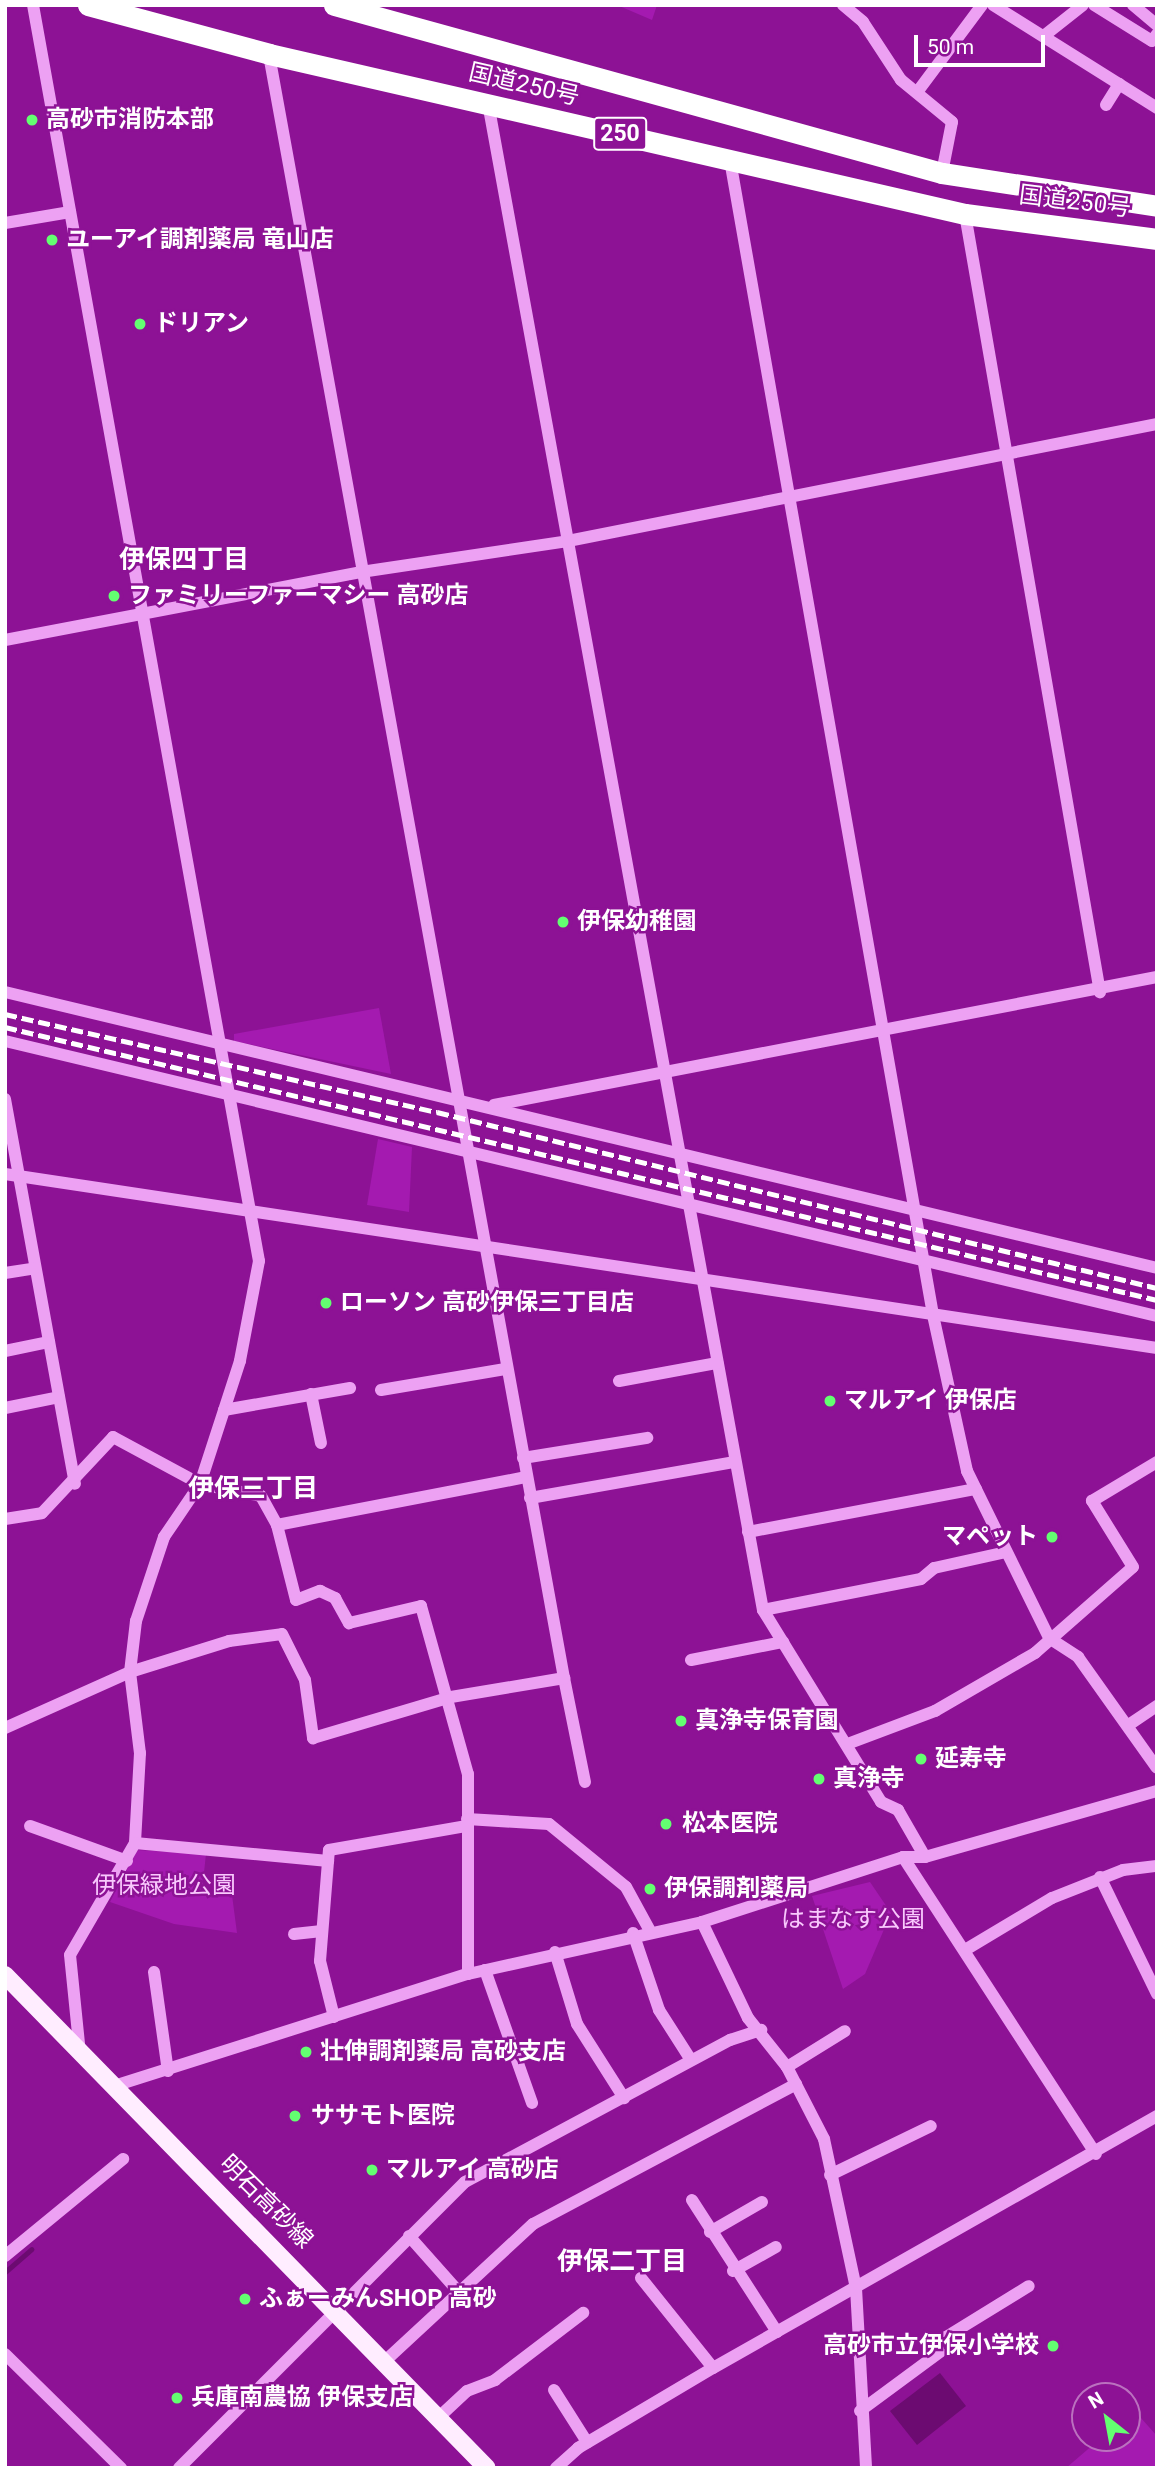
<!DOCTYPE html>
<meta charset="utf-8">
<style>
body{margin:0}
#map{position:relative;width:1162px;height:2473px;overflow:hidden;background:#8d1295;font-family:Roboto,"Noto Sans JP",sans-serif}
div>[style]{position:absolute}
.green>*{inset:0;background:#a41ab0}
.water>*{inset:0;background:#6c0b71}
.stream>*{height:5px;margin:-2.5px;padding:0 2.5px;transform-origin:2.5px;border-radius:2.5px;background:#6c0b71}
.minor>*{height:12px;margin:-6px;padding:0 6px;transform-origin:6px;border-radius:6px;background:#eda1f3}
.major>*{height:18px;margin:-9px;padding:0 9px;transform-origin:9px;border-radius:9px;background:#ffedff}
.highway>*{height:21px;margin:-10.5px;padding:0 10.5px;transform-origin:10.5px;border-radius:10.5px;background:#fff}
.rail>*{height:5px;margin-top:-2.5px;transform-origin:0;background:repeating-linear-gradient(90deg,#fff 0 12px,transparent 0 17px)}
.dots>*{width:19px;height:19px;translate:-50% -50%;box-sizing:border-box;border:4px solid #8d1295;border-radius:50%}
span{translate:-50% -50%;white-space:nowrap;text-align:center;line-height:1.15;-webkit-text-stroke:5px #8d1295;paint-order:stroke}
.shield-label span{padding:2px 5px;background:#8d1295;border:2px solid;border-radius:5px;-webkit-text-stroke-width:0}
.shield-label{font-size:23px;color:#fff;font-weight:700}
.street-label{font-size:24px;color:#fff}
.poi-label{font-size:24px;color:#fff;font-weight:700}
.left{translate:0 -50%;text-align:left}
.right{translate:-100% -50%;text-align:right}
.park-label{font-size:24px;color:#f9c9fd}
.neighbourhood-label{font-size:26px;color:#fff;font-weight:700}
.frame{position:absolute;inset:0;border:7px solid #fff;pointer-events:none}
.north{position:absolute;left:1071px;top:2382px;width:70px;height:70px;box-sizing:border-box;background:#8d1295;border:2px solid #bb71bf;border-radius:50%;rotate:329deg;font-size:19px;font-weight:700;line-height:28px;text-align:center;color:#fff}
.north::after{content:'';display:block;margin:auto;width:24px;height:32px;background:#63ff71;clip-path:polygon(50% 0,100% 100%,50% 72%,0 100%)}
.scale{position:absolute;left:914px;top:35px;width:131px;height:32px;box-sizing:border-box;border:4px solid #fff;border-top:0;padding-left:9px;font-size:21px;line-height:24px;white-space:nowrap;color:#fff;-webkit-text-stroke:5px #8d1295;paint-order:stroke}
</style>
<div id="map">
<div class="green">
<i style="clip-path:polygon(617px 5px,657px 5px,652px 20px)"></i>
<i style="clip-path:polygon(379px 1008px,391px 1074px,234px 1041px,234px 1034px)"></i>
<i style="clip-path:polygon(378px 1139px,412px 1147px,409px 1212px,367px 1205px)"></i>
<i style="clip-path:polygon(137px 1850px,206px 1854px,202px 1891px,232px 1895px,237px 1933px,174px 1924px,110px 1902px)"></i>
<i style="clip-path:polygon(870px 1882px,891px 1913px,865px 1974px,843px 1989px,812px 1896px)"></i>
<i style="clip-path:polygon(1141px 2418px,1157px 2436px,1157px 2468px,1066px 2468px,1101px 2438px,1127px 2438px,1127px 2422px)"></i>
</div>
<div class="water">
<i style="clip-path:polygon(940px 2373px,966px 2406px,917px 2445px,890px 2411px)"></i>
</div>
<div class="stream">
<i style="left:5px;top:2272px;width:35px;rotate:-41deg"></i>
</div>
<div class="minor">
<i style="left:33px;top:5px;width:1276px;rotate:79.8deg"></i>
<i style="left:259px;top:1261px;width:102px;rotate:100.8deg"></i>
<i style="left:240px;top:1361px;width:129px;rotate:108deg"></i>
<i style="left:200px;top:1484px;width:64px;rotate:124.2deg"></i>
<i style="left:164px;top:1537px;width:89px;rotate:108.4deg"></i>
<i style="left:136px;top:1621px;width:51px;rotate:96.7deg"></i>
<i style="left:130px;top:1672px;width:82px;rotate:83deg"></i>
<i style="left:140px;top:1753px;width:90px;rotate:93.2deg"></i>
<i style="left:135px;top:1843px;width:129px;rotate:120.1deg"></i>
<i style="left:70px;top:1955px;width:99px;rotate:84.2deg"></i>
<i style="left:843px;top:5px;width:26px;rotate:40deg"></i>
<i style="left:863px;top:22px;width:69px;rotate:56.8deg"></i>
<i style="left:901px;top:80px;width:66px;rotate:39.5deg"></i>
<i style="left:952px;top:122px;width:52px;rotate:101.1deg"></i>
<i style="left:993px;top:5px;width:194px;rotate:32.1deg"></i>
<i style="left:1094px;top:5px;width:68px;rotate:31.8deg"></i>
<i style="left:1152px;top:41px;width:9px;rotate:-54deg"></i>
<i style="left:1133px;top:5px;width:31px;rotate:40deg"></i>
<i style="left:1045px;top:35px;width:48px;rotate:-38.3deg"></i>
<i style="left:918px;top:91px;width:107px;rotate:-53.3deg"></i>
<i style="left:488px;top:103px;width:1532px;rotate:79.66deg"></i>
<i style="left:763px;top:1610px;width:225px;rotate:58.4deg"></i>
<i style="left:881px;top:1802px;width:19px;rotate:25deg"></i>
<i style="left:898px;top:1810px;width:54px;rotate:60.1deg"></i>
<i style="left:1106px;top:105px;width:25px;rotate:-58deg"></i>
<i style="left:730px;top:160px;width:1173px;rotate:80.03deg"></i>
<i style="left:933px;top:1315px;width:160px;rotate:77.7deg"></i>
<i style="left:967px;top:1471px;width:186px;rotate:63.8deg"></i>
<i style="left:1049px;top:1638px;width:35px;rotate:33deg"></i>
<i style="left:1078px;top:1657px;width:136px;rotate:54.6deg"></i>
<i style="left:965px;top:214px;width:790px;rotate:80.16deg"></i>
<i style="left:5px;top:223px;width:66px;rotate:-9.6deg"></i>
<i style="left:5px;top:640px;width:362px;rotate:-10.8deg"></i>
<i style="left:361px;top:572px;width:209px;rotate:-8.5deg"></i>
<i style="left:568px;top:541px;width:601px;rotate:-11.24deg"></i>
<i style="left:5px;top:992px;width:1185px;rotate:13.47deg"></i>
<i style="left:5px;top:1041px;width:1184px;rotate:13.43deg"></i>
<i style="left:5px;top:1099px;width:391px;rotate:79.7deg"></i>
<i style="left:494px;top:1105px;width:675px;rotate:-10.93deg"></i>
<i style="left:5px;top:1174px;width:1165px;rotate:8.59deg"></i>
<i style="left:5px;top:1273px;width:30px;rotate:-9deg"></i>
<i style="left:5px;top:1351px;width:45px;rotate:-11.6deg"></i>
<i style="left:619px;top:1381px;width:100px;rotate:-10.4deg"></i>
<i style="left:381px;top:1390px;width:126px;rotate:-9.6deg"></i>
<i style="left:311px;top:1394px;width:50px;rotate:78.5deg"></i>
<i style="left:5px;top:1408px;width:55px;rotate:-11.5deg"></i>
<i style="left:224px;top:1410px;width:128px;rotate:-9.9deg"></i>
<i style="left:523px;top:1458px;width:126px;rotate:-9.2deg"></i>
<i style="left:530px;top:1498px;width:208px;rotate:-10deg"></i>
<i style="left:5px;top:1519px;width:37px;rotate:-9deg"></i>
<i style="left:42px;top:1513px;width:104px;rotate:-46.9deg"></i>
<i style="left:113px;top:1437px;width:99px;rotate:28.4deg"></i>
<i style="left:200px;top:1484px;width:62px;rotate:11.1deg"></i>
<i style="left:261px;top:1496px;width:33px;rotate:61deg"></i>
<i style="left:277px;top:1525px;width:77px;rotate:75.8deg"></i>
<i style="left:296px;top:1600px;width:26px;rotate:-21deg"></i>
<i style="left:320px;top:1591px;width:17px;rotate:25deg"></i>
<i style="left:335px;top:1598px;width:29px;rotate:61deg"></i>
<i style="left:349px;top:1623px;width:74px;rotate:-13.3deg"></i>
<i style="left:421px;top:1606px;width:174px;rotate:74.4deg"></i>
<i style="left:468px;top:1774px;width:200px;rotate:90deg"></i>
<i style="left:277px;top:1525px;width:254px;rotate:-10.9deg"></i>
<i style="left:748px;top:1532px;width:232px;rotate:-10.7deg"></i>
<i style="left:763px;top:1610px;width:161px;rotate:-11.1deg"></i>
<i style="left:921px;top:1579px;width:17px;rotate:-40deg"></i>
<i style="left:934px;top:1568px;width:74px;rotate:-12.5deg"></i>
<i style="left:691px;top:1660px;width:94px;rotate:-11.1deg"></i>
<i style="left:564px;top:1678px;width:106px;rotate:78.6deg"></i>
<i style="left:1130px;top:1724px;width:32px;rotate:-34deg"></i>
<i style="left:5px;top:1728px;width:137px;rotate:-24.1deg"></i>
<i style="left:130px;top:1672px;width:104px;rotate:-17.4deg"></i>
<i style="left:229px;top:1641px;width:53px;rotate:-7.5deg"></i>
<i style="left:282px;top:1634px;width:51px;rotate:63.4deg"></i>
<i style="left:305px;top:1680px;width:59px;rotate:82.1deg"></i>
<i style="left:313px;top:1738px;width:144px;rotate:-16.5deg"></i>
<i style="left:451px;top:1697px;width:115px;rotate:-9.5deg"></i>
<i style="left:564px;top:1678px;width:1651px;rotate:-100.3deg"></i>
<i style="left:850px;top:1743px;width:91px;rotate:-20.6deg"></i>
<i style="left:935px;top:1711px;width:116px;rotate:-30.1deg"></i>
<i style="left:1035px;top:1653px;width:130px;rotate:-41.3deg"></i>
<i style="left:1133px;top:1567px;width:78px;rotate:-121.8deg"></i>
<i style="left:1092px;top:1501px;width:76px;rotate:-31deg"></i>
<i style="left:467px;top:1819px;width:82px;rotate:3.5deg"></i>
<i style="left:549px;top:1824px;width:99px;rotate:39.3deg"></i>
<i style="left:626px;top:1887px;width:48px;rotate:61.3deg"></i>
<i style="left:30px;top:1826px;width:103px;rotate:19.8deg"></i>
<i style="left:135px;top:1843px;width:194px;rotate:5.3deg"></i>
<i style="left:903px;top:1857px;width:354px;rotate:57deg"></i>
<i style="left:1100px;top:1877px;width:130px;rotate:64deg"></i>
<i style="left:702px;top:1922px;width:106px;rotate:64.4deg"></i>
<i style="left:748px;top:2018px;width:63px;rotate:51.5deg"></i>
<i style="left:787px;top:2067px;width:81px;rotate:62.8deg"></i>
<i style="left:824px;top:2139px;width:152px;rotate:77.9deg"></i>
<i style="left:856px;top:2288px;width:180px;rotate:86.8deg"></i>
<i style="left:633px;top:1933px;width:81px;rotate:71.3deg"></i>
<i style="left:659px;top:2010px;width:59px;rotate:57.4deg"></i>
<i style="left:294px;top:1934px;width:28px;rotate:-6deg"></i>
<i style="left:965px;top:1950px;width:101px;rotate:-30.9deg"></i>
<i style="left:1052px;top:1898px;width:76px;rotate:-21.5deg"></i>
<i style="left:1123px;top:1870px;width:34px;rotate:-7deg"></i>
<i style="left:555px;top:1952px;width:75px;rotate:73deg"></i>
<i style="left:577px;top:2024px;width:88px;rotate:57.6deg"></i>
<i style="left:485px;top:1970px;width:141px;rotate:70.5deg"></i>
<i style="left:154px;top:1972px;width:100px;rotate:82deg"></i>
<i style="left:334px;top:2017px;width:58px;rotate:-104deg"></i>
<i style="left:320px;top:1961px;width:111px;rotate:-85.4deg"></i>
<i style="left:329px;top:1850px;width:140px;rotate:-9.9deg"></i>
<i style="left:787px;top:2067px;width:68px;rotate:-31.8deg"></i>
<i style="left:114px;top:2086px;width:371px;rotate:-17.6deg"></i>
<i style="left:468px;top:1974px;width:240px;rotate:-12.5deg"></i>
<i style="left:702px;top:1922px;width:211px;rotate:-17.9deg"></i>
<i style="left:903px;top:1857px;width:22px"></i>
<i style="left:925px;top:1857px;width:241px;rotate:-15.9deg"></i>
<i style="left:830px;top:2175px;width:112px;rotate:-25.9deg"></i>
<i style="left:692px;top:2200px;width:157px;rotate:57.2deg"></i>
<i style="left:710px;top:2232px;width:60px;rotate:-30deg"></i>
<i style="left:409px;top:2236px;width:72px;rotate:48.4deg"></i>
<i style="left:5px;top:2256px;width:153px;rotate:-39.4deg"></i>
<i style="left:733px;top:2271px;width:49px;rotate:-29.2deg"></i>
<i style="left:641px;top:2278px;width:115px;rotate:51.3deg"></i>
<i style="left:5px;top:2354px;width:163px;rotate:44.5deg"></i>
<i style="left:385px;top:2361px;width:202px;rotate:-42.8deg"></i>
<i style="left:533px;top:2224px;width:298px;rotate:-28deg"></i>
<i style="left:554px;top:2390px;width:62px;rotate:57.6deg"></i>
<i style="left:860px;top:2411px;width:104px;rotate:-36.4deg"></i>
<i style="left:944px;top:2349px;width:12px;rotate:-81deg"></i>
<i style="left:946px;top:2337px;width:97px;rotate:-31.6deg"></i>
<i style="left:439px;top:2417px;width:38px;rotate:-43deg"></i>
<i style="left:467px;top:2391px;width:30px;rotate:-21deg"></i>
<i style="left:495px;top:2380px;width:111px;rotate:-37.3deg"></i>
<i style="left:179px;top:2468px;width:404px;rotate:-45deg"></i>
<i style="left:465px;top:2182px;width:301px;rotate:-28.2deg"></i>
<i style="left:730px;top:2040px;width:33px;rotate:-18deg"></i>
<i style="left:556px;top:2468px;width:30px;rotate:-42deg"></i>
<i style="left:578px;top:2448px;width:157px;rotate:-30.7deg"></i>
<i style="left:713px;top:2368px;width:511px;rotate:-29.58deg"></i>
</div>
<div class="major">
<i style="left:5px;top:1975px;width:689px;rotate:45.65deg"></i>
</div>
<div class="highway">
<i style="left:88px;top:5px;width:188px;rotate:15.1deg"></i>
<i style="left:269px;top:54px;width:714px;rotate:12.95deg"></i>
<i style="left:965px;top:214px;width:194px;rotate:7.4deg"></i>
<i style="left:334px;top:5px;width:631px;rotate:15.45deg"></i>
<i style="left:942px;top:173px;width:218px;rotate:8.7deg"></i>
</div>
<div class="rail">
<i style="left:5px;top:1014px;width:443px;rotate:12.8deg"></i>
<i style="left:437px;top:1112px;width:741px;rotate:13.74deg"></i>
<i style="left:5px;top:1027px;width:1184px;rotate:13.33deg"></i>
</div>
<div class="dots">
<i style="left:32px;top:120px;background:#63ff71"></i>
<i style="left:52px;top:240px;background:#63ff71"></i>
<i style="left:140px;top:324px;background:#63ff71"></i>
<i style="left:114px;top:596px;background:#63ff71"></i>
<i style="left:563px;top:922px;background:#63ff71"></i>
<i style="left:326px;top:1303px;background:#63ff71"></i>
<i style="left:830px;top:1401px;background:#63ff71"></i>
<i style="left:1052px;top:1537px;background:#63ff71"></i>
<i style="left:681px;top:1721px;background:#63ff71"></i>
<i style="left:921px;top:1759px;background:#63ff71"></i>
<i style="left:819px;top:1779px;background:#63ff71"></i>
<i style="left:666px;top:1824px;background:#63ff71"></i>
<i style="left:650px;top:1889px;background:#63ff71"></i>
<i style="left:306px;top:2052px;background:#63ff71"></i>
<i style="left:295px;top:2116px;background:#63ff71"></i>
<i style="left:372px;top:2170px;background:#63ff71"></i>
<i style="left:245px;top:2299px;background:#63ff71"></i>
<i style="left:1053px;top:2346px;background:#63ff71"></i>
<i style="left:177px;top:2398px;background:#63ff71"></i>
</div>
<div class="shield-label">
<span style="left:620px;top:134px">250</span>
</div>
<div class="street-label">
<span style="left:524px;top:85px;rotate:13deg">国道250号</span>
<span style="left:1075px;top:202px;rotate:7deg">国道250号</span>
<span style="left:266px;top:2202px;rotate:45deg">明石高砂線</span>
</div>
<div class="poi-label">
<span class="left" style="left:46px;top:120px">高砂市消防本部</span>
<span class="left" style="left:66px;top:240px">ユーアイ調剤薬局 竜山店</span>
<span class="left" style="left:154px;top:324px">ドリアン</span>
<span class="left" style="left:128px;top:596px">ファミリーファーマシー 高砂店</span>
<span class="left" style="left:577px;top:922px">伊保幼稚園</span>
<span class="left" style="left:340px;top:1303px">ローソン 高砂伊保三丁目店</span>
<span class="left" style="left:844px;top:1401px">マルアイ 伊保店</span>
<span class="right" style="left:1038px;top:1537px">マペット</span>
<span class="left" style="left:695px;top:1721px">真浄寺保育園</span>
<span class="left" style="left:935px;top:1759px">延寿寺</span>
<span class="left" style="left:833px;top:1779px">真浄寺</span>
<span class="left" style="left:682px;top:1824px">松本医院</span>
<span class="left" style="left:664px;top:1889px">伊保調剤薬局</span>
<span class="left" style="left:320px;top:2052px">壮伸調剤薬局 高砂支店</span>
<span class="left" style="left:311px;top:2116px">ササモト医院</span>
<span class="left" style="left:386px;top:2170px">マルアイ 高砂店</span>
<span class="left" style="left:259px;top:2299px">ふぁーみんSHOP 高砂</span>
<span class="right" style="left:1039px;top:2346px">高砂市立伊保小学校</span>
<span class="left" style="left:191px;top:2398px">兵庫南農協 伊保支店</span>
</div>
<div class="park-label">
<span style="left:164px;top:1886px">伊保緑地公園</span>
<span style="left:853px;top:1920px">はまなす公園</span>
</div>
<div class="neighbourhood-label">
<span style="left:184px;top:560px">伊保四丁目</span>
<span style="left:253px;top:1489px">伊保三丁目</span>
<span style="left:622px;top:2262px">伊保二丁目</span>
</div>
<div class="frame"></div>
<div class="north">N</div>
<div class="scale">50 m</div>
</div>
